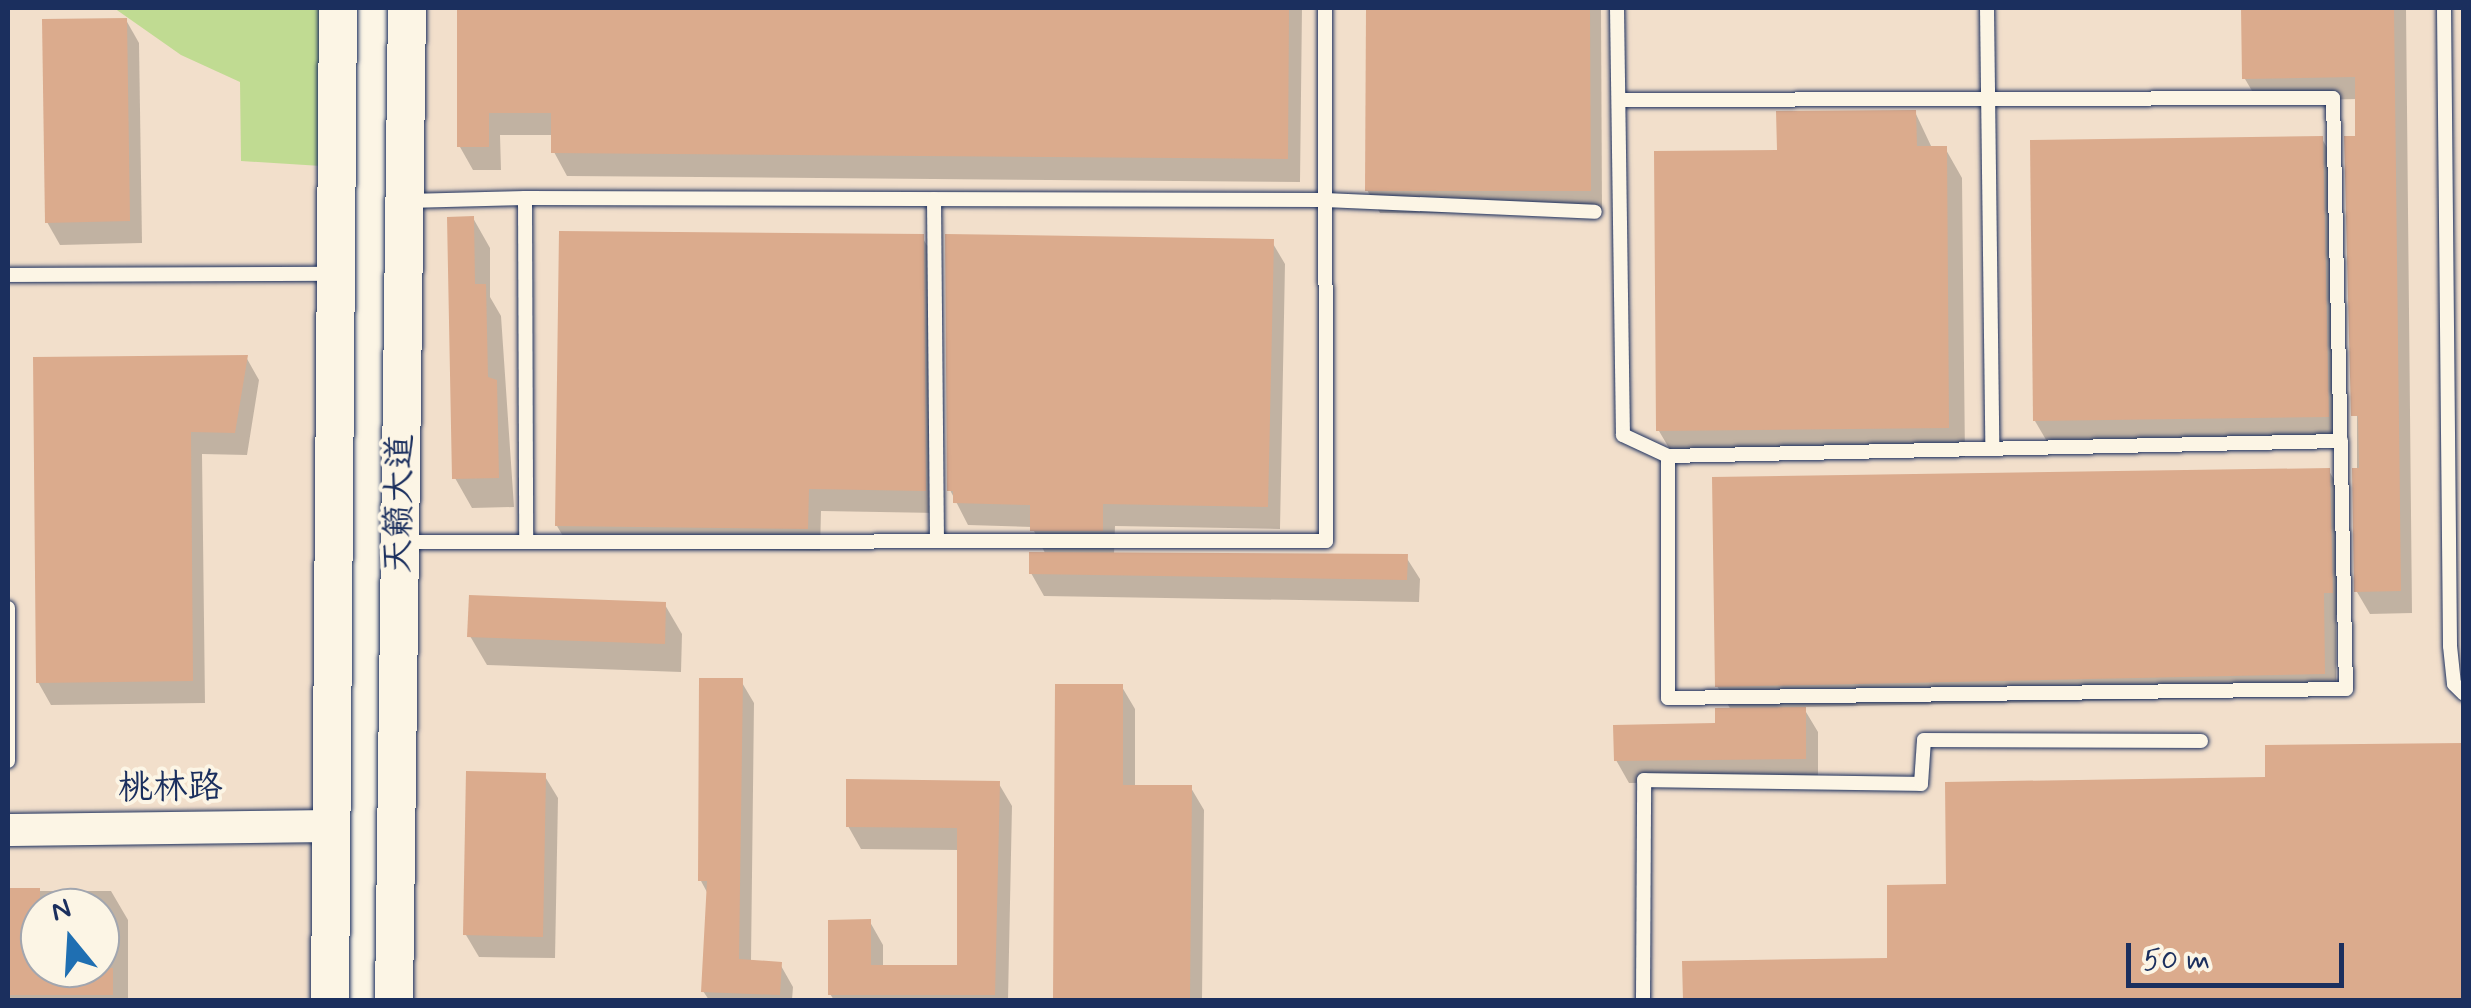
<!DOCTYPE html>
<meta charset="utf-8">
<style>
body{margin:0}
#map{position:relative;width:2471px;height:1008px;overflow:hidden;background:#fcf5e5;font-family:Mynerve,"LXGW WenKai TC",sans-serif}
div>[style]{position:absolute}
.built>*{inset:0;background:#f2dfcb}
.green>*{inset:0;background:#c0db92}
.shadow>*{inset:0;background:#0003}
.building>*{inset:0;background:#dbab8d}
.roads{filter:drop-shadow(0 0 2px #1b2f5e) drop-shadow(0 0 2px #1b2f5e)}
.service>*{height:14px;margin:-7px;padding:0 7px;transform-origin:7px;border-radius:7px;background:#fcf5e5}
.tertiary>*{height:32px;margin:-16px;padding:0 16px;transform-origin:16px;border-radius:16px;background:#fcf5e5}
.secondary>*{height:38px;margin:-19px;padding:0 19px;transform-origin:19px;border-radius:19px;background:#fcf5e5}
span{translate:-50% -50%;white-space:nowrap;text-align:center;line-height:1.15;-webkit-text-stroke:8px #fcf5e5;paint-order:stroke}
.street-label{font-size:35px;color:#1b2f5e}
.frame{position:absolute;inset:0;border:10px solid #1b2f5e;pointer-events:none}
.north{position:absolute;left:20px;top:888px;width:100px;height:100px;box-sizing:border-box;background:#fcf5e5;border:2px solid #a2a6af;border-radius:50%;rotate:342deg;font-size:28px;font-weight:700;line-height:40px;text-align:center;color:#1b2f5e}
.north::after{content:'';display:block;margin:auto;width:35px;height:45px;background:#1f6fb2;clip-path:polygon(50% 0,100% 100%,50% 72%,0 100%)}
.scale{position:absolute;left:2126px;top:943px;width:218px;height:45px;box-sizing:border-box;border:5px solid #1b2f5e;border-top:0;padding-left:12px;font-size:30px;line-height:35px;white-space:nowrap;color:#1b2f5e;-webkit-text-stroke:8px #fcf5e5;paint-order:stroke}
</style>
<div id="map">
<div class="built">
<i style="clip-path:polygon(evenodd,8px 8px,338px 8px,330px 1000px,8px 1000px,8px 8px,40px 908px,100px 908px,100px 968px,40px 968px,40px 908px)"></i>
<i style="clip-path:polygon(404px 8px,2463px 8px,2463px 1000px,394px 1000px)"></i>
</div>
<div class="green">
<i style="clip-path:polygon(114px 8px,338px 8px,337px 167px,241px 161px,240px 82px,181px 55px)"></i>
</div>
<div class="shadow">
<i style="clip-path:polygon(460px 8px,1302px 8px,1300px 182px,567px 176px,554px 152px,554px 135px,500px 135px,501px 170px,473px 170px,460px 147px)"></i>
<i style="clip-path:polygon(1368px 8px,1601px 8px,1602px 213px,1380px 213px,1367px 190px)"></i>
<i style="clip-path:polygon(2243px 8px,2406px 8px,2412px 613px,2370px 614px,2357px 592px,2357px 99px,2258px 101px,2245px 79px)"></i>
<i style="clip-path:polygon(126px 20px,139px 43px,142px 243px,60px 245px,47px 222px)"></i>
<i style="clip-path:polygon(1915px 112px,1932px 148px,1945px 148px,1962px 178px,1965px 457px,1676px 460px,1659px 431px)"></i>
<i style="clip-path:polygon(2322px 139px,2339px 168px,2345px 446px,2052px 450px,2035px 421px)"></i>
<i style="clip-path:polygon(473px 218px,490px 248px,490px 297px,501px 316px,514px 507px,472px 508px,455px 478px)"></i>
<i style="clip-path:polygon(922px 237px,935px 259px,938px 513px,821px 511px,820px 551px,570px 548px,557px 526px)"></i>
<i style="clip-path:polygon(1272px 242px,1285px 264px,1280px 529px,1115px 526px,1114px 555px,1406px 557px,1420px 579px,1419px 602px,1044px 596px,1031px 573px,1046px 555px,1032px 527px,968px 525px,950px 490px)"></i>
<i style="clip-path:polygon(246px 357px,259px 380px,247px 455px,202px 454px,205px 703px,51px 705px,38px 682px,36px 360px)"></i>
<i style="clip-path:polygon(2329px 471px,2342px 493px,2345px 615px,2336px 615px,2336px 696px,1803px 707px,1818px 732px,1818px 781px,1629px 783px,1616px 760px,1718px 726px,1731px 710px,1717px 686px)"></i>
<i style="clip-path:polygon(665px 605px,682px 634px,681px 672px,487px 665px,470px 636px)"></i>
<i style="clip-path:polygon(741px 681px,754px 703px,751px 962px,780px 964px,793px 987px,792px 1000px,709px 1000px,703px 991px,708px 894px,701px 881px)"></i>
<i style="clip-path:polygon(1057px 687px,1122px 687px,1135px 709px,1135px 787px,1191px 788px,1204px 810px,1202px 1000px,1055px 1000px)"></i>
<i style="clip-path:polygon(2464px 746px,2464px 1000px,1685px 1000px,1685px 964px,1890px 960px,1948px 887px,2267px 780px)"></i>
<i style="clip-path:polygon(544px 775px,558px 798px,555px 958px,479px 957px,466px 935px)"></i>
<i style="clip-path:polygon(999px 784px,1012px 806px,1008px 1000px,834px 1000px,830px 994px,870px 922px,883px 945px,883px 967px,959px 967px,959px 850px,861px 849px,848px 826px)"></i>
<i style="clip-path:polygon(evenodd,8px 891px,111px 891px,128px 920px,128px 1000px,8px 1000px,8px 891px,40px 908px,100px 908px,100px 968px,40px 968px,40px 908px)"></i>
</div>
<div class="building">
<i style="clip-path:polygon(457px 8px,1289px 8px,1288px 159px,551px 153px,551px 113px,489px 113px,489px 147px,457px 147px)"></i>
<i style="clip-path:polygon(1366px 8px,1590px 8px,1591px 191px,1365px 191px)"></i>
<i style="clip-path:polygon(2241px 8px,2394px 8px,2401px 591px,2354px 592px,2352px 468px,2359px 468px,2358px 416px,2351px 416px,2344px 136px,2355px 136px,2355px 77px,2242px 79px)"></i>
<i style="clip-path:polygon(127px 18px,130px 221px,45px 223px,42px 19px)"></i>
<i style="clip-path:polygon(1916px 110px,1917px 146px,1947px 146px,1949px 428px,1656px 431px,1654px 151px,1777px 150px,1776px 111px)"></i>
<i style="clip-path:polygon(2323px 136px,2329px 417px,2033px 421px,2030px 140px)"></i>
<i style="clip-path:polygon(474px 216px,475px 284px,486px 284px,488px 377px,497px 380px,499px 478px,452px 479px,447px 217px)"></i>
<i style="clip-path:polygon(559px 231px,924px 234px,926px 491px,809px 489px,808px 529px,555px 526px)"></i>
<i style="clip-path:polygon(945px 234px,1274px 239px,1268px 507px,1103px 504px,1103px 531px,1030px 531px,1030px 505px,953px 503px,953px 491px,947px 491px)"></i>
<i style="clip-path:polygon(248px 355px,235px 433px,191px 432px,193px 681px,36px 683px,33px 357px)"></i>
<i style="clip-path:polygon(2330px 468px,2333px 593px,2324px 593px,2325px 674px,1715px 687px,1712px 477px)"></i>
<i style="clip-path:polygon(1029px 552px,1408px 554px,1407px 580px,1029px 574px)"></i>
<i style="clip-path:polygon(469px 595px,666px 602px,665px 644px,467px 637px)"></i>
<i style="clip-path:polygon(699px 678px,743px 678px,739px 959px,782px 962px,780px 995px,701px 992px,707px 881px,698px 881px)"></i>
<i style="clip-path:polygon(1055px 684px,1123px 684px,1123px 785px,1192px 785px,1190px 1000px,1053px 1000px)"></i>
<i style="clip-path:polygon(1806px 707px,1806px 759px,1614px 761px,1613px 725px,1715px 723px,1715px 708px)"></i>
<i style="clip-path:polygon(2464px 743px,2464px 1000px,1683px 1000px,1682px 961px,1887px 958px,1887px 885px,1946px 884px,1945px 782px,2265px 777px,2265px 745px)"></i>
<i style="clip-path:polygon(466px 771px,546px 773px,543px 937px,463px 935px)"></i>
<i style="clip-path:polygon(846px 779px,1000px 781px,995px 995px,828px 995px,828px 920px,871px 919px,871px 965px,957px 965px,957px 828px,846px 827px)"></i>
<i style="clip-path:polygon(8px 888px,40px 888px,40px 968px,113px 968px,113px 995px,8px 995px)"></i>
</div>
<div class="roads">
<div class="service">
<i style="left:1617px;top:8px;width:427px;rotate:89.2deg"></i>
<i style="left:1623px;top:435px;width:50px;rotate:25deg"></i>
<i style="left:1668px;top:456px;width:242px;rotate:90deg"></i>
<i style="left:1668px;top:698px;width:678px;rotate:-0.76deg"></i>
<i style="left:2346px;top:689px;width:591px;rotate:-91.26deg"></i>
<i style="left:2333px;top:98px;width:714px;rotate:179.84deg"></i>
<i style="left:1987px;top:8px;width:440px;rotate:89.3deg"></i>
<i style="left:2444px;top:8px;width:638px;rotate:89.46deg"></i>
<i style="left:2450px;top:646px;width:38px;rotate:84deg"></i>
<i style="left:2454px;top:684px;width:14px;rotate:45deg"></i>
<i style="left:525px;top:198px;width:800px;rotate:0.14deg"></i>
<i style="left:1325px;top:200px;width:270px;rotate:2.5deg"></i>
<i style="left:934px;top:199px;width:342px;rotate:89.5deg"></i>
<i style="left:407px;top:201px;width:118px;rotate:-1.5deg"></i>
<i style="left:525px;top:198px;width:344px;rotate:89.8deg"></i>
<i style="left:8px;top:275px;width:328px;rotate:-0.2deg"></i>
<i style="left:1668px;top:456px;width:673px;rotate:-1.28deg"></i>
<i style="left:400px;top:542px;width:926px;rotate:-0.06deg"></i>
<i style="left:1326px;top:541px;width:533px;rotate:-90.11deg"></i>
<i style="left:8px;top:608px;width:153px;rotate:90deg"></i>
<i style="left:1643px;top:1000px;width:220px;rotate:-89.7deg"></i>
<i style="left:1644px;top:780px;width:277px;rotate:0.8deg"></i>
<i style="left:1921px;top:784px;width:44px;rotate:-86.1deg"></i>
<i style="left:1924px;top:740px;width:277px;rotate:0.2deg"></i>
</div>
<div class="tertiary">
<i style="left:8px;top:830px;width:326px;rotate:-0.7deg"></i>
</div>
<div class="secondary">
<i style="left:330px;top:1000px;width:992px;rotate:-89.54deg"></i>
<i style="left:394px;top:1000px;width:992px;rotate:-89.25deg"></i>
</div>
</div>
<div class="street-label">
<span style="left:400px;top:504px;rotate:-89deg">天籁大道</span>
<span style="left:170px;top:788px;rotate:-1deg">桃林路</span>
</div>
<div class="frame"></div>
<div class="north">N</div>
<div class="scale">50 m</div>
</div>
